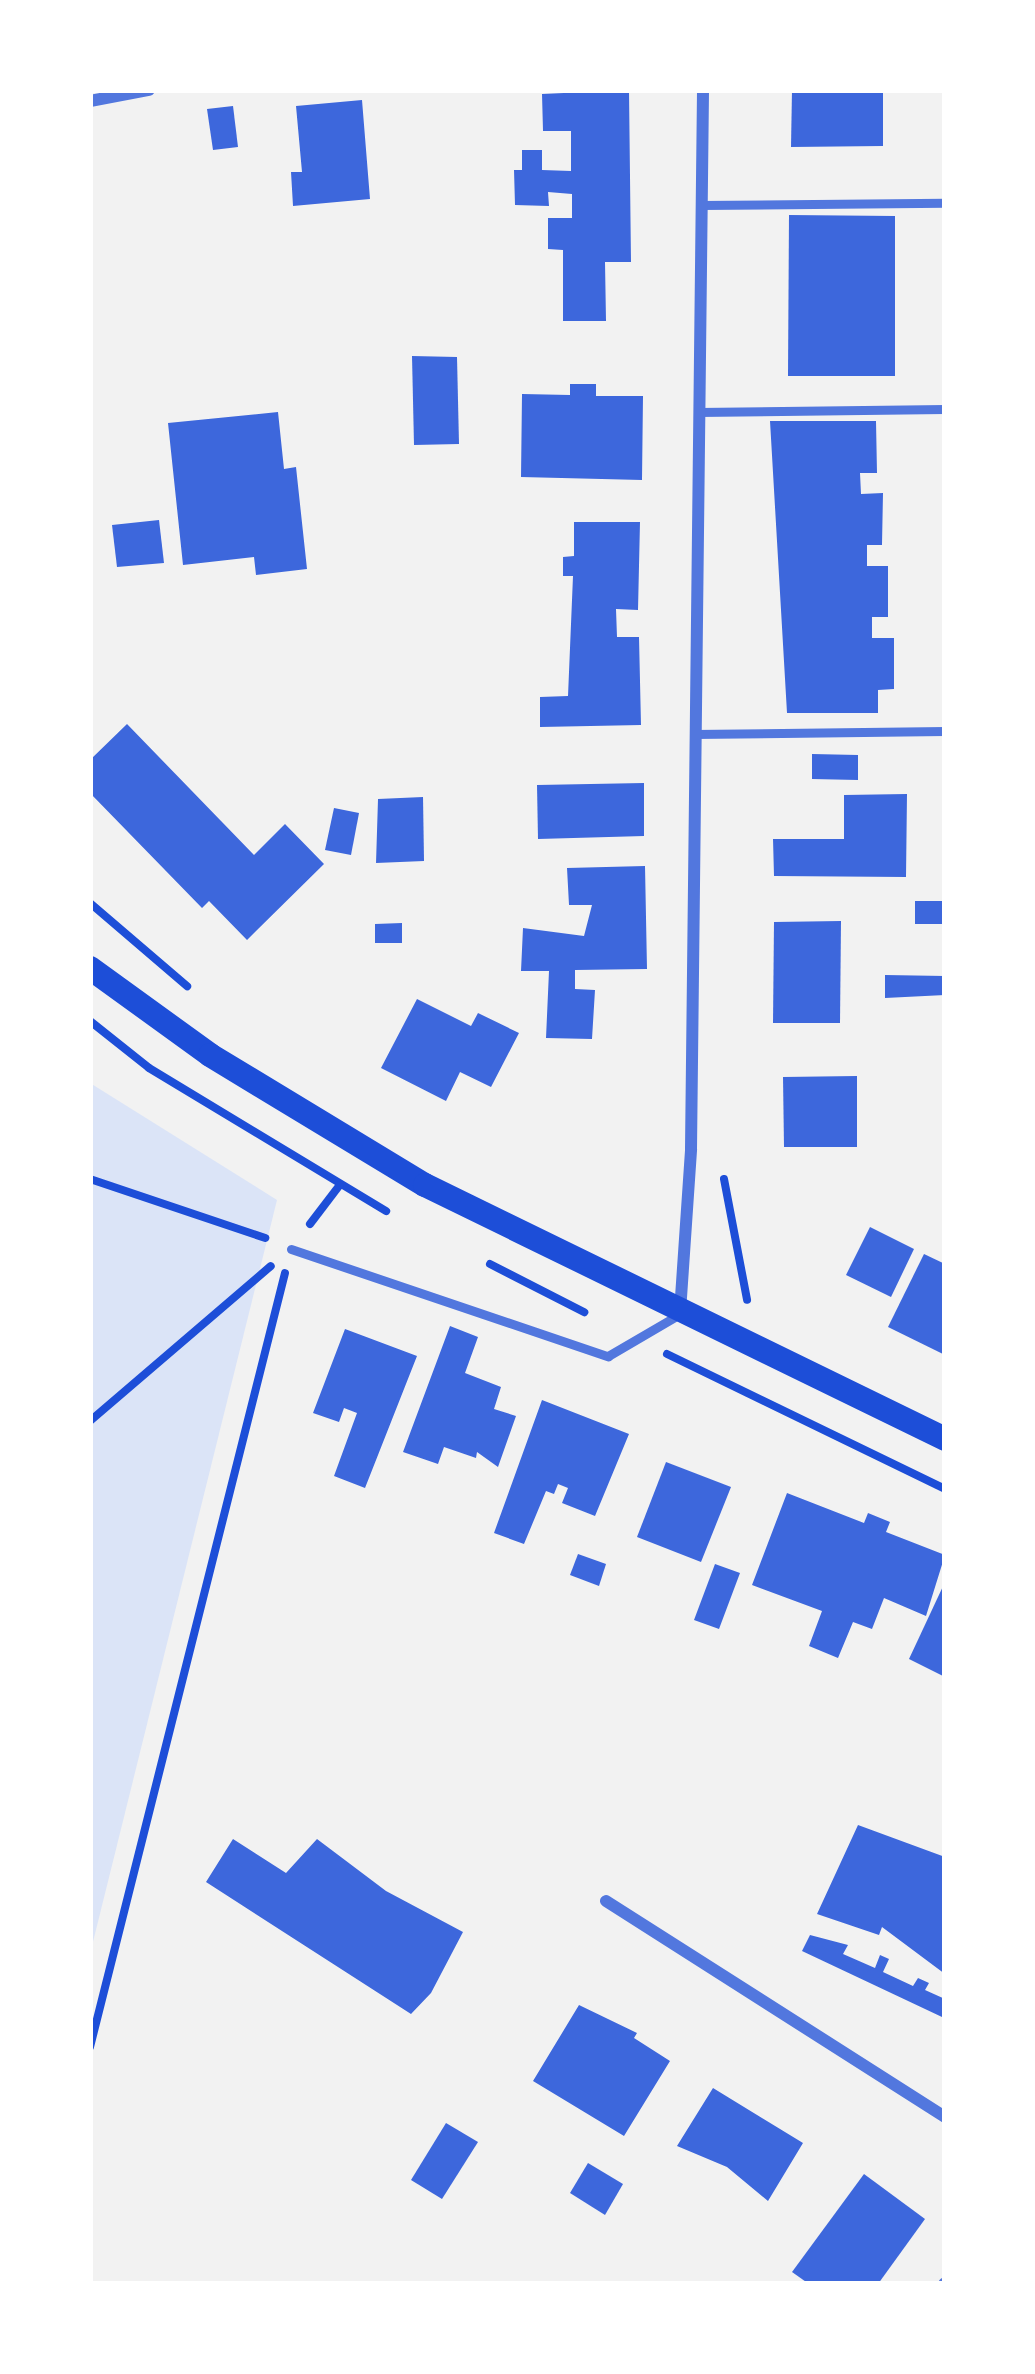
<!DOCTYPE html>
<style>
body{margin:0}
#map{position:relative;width:1035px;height:2374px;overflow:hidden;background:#f2f2f2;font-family:"Fira Sans Condensed",sans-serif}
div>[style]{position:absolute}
.green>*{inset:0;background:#dbe4f7}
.building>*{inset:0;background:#3d67dc}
.path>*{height:8px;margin:-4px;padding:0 4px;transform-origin:4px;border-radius:4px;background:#1d4ed8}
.service>*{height:9px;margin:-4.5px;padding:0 4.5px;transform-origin:4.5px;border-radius:4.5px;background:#5277de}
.minor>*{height:12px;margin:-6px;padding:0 6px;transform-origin:6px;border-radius:6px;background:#5277de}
.secondary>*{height:24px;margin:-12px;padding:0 12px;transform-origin:12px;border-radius:12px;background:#1d4ed8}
span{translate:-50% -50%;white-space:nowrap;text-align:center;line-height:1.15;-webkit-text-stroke:10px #fff;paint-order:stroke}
.frame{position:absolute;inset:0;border:93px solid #fff;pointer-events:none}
</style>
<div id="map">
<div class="green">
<i style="clip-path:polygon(90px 1083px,277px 1200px,90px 1954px)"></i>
</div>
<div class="building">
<i style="clip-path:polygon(629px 90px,631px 262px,605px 262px,606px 321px,563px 321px,563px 250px,548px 249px,548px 218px,572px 218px,572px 194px,548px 192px,549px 206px,515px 205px,514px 170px,522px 170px,522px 150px,542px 150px,542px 170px,571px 171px,571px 131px,543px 131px,542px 94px)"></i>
<i style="clip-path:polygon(792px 90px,883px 90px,883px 146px,791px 147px)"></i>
<i style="clip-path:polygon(362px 100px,370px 199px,293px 206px,291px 172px,302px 172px,296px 106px)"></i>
<i style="clip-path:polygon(233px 106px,238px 147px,213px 150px,207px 109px)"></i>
<i style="clip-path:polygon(789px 215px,895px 216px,895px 376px,788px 376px)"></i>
<i style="clip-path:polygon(412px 356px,457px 357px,459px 444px,414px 445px)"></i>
<i style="clip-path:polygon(570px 384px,596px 384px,596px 396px,643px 396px,642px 480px,521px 477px,522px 394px,570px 395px)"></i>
<i style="clip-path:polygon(278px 412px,284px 469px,296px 467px,307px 569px,256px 575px,254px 557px,183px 565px,168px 423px)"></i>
<i style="clip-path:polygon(770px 421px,876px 421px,877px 473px,860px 473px,861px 494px,883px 493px,882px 545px,867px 545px,867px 566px,888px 566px,888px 617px,872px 617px,872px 638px,894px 638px,894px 689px,878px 690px,878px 713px,787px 713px)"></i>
<i style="clip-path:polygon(159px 520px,164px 563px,117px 567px,112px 525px)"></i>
<i style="clip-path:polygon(574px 522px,640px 522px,638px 610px,616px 609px,617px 637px,639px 637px,641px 725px,540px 727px,540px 697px,568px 696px,573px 576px,563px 576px,563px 557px,574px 556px)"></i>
<i style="clip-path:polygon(127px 724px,254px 855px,285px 824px,324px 864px,247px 940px,209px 901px,202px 908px,90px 793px,90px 760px)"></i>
<i style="clip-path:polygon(812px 754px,858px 755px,858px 780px,812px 779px)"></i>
<i style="clip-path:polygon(644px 783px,644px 836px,538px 839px,537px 785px)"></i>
<i style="clip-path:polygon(907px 794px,906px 877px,774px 876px,773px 839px,844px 839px,844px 795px)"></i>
<i style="clip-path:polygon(423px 797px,424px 861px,376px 863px,378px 799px)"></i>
<i style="clip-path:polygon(334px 808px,359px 813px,351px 855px,325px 850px)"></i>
<i style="clip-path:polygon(645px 866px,647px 969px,575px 970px,575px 989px,595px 990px,592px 1039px,546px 1038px,549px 971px,521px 971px,523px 928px,584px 936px,592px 905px,569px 905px,567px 868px)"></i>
<i style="clip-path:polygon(915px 901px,945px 901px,945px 924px,915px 924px)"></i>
<i style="clip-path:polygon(841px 921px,840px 1023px,773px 1023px,774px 922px)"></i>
<i style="clip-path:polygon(402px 923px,402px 943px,375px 943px,375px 924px)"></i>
<i style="clip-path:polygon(885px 975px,945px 976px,945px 995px,885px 998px)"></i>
<i style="clip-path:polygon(417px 999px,471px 1026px,478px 1013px,519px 1033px,491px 1087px,460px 1072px,446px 1101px,381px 1068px)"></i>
<i style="clip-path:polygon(857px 1076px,857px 1147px,784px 1147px,783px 1077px)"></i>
<i style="clip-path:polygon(870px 1227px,914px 1249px,891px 1297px,846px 1275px)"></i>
<i style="clip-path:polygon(924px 1254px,945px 1264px,945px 1355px,888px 1327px)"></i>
<i style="clip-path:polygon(450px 1326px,478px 1337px,465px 1373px,501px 1387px,494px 1409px,516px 1416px,498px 1467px,477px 1452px,476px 1458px,444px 1447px,438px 1464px,403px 1452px)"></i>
<i style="clip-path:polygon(345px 1329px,417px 1356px,365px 1488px,334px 1476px,357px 1413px,344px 1408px,339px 1422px,313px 1413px)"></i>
<i style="clip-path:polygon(542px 1400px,629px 1434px,595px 1516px,562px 1503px,568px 1488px,558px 1484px,554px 1494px,546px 1491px,524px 1544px,494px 1533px)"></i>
<i style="clip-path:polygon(666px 1462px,731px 1487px,701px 1562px,637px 1537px)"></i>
<i style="clip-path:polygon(787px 1493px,864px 1523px,868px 1513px,890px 1522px,886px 1532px,945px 1555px,926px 1616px,884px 1598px,872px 1629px,853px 1622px,838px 1658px,809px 1646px,822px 1611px,752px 1585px)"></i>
<i style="clip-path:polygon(578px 1554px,606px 1564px,599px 1586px,570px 1575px)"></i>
<i style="clip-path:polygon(715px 1564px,740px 1573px,719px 1629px,694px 1620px)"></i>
<i style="clip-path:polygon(945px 1582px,945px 1677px,909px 1659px)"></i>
<i style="clip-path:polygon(858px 1825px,945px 1857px,945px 1974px,882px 1927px,879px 1935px,817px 1914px)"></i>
<i style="clip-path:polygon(233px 1839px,286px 1873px,317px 1839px,386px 1891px,463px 1932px,431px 1993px,411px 2014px,206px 1882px)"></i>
<i style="clip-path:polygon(810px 1935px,848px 1945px,843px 1954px,875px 1968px,880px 1955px,889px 1959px,883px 1972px,913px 1986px,918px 1978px,929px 1983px,925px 1990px,945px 1999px,942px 2017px,802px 1951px)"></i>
<i style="clip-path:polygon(579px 2005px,637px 2033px,634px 2038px,670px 2061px,624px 2136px,533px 2081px)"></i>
<i style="clip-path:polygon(713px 2088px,803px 2143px,768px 2201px,727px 2167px,677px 2146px)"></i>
<i style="clip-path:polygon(446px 2123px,478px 2142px,442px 2199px,411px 2180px)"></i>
<i style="clip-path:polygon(588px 2163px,623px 2184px,605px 2215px,570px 2193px)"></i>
<i style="clip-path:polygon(864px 2174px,925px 2219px,878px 2284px,809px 2284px,792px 2272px)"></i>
</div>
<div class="path">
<i style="left:90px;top:903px;width:128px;rotate:40.6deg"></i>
<i style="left:90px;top:1021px;width:75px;rotate:38.5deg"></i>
<i style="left:149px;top:1068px;width:277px;rotate:31.1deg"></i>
<i style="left:90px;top:1179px;width:185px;rotate:18.6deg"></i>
<i style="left:724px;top:1179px;width:123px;rotate:79.2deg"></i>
<i style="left:310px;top:1224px;width:48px;rotate:-52.7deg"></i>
<i style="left:490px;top:1264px;width:106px;rotate:27.1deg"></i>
<i style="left:667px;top:1354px;width:309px;rotate:25.9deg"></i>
<i style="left:90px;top:1421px;width:238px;rotate:-40.6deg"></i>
<i style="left:90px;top:2047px;width:798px;rotate:-75.86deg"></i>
</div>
<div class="service">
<i style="left:701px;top:205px;width:244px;rotate:-0.5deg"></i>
<i style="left:698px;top:412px;width:247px;rotate:-0.7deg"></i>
<i style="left:694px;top:734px;width:251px;rotate:-0.7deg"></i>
<i style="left:291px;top:1249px;width:335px;rotate:18.7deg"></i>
<i style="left:608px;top:1356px;width:83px;rotate:-30.3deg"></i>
</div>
<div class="minor">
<i style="left:90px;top:101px;width:60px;rotate:-10.6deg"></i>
<i style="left:680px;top:1312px;width:163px;rotate:-86.1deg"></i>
<i style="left:691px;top:1149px;width:1059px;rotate:-89.35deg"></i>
<i style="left:606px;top:1901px;width:402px;rotate:32.5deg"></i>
<i style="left:944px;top:2284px;width:1px;rotate:-45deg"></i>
</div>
<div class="secondary">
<i style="left:90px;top:968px;width:148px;rotate:35.9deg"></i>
<i style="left:210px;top:1055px;width:251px;rotate:31.2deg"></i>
<i style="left:425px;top:1185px;width:579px;rotate:26.03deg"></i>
</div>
<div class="frame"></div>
</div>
